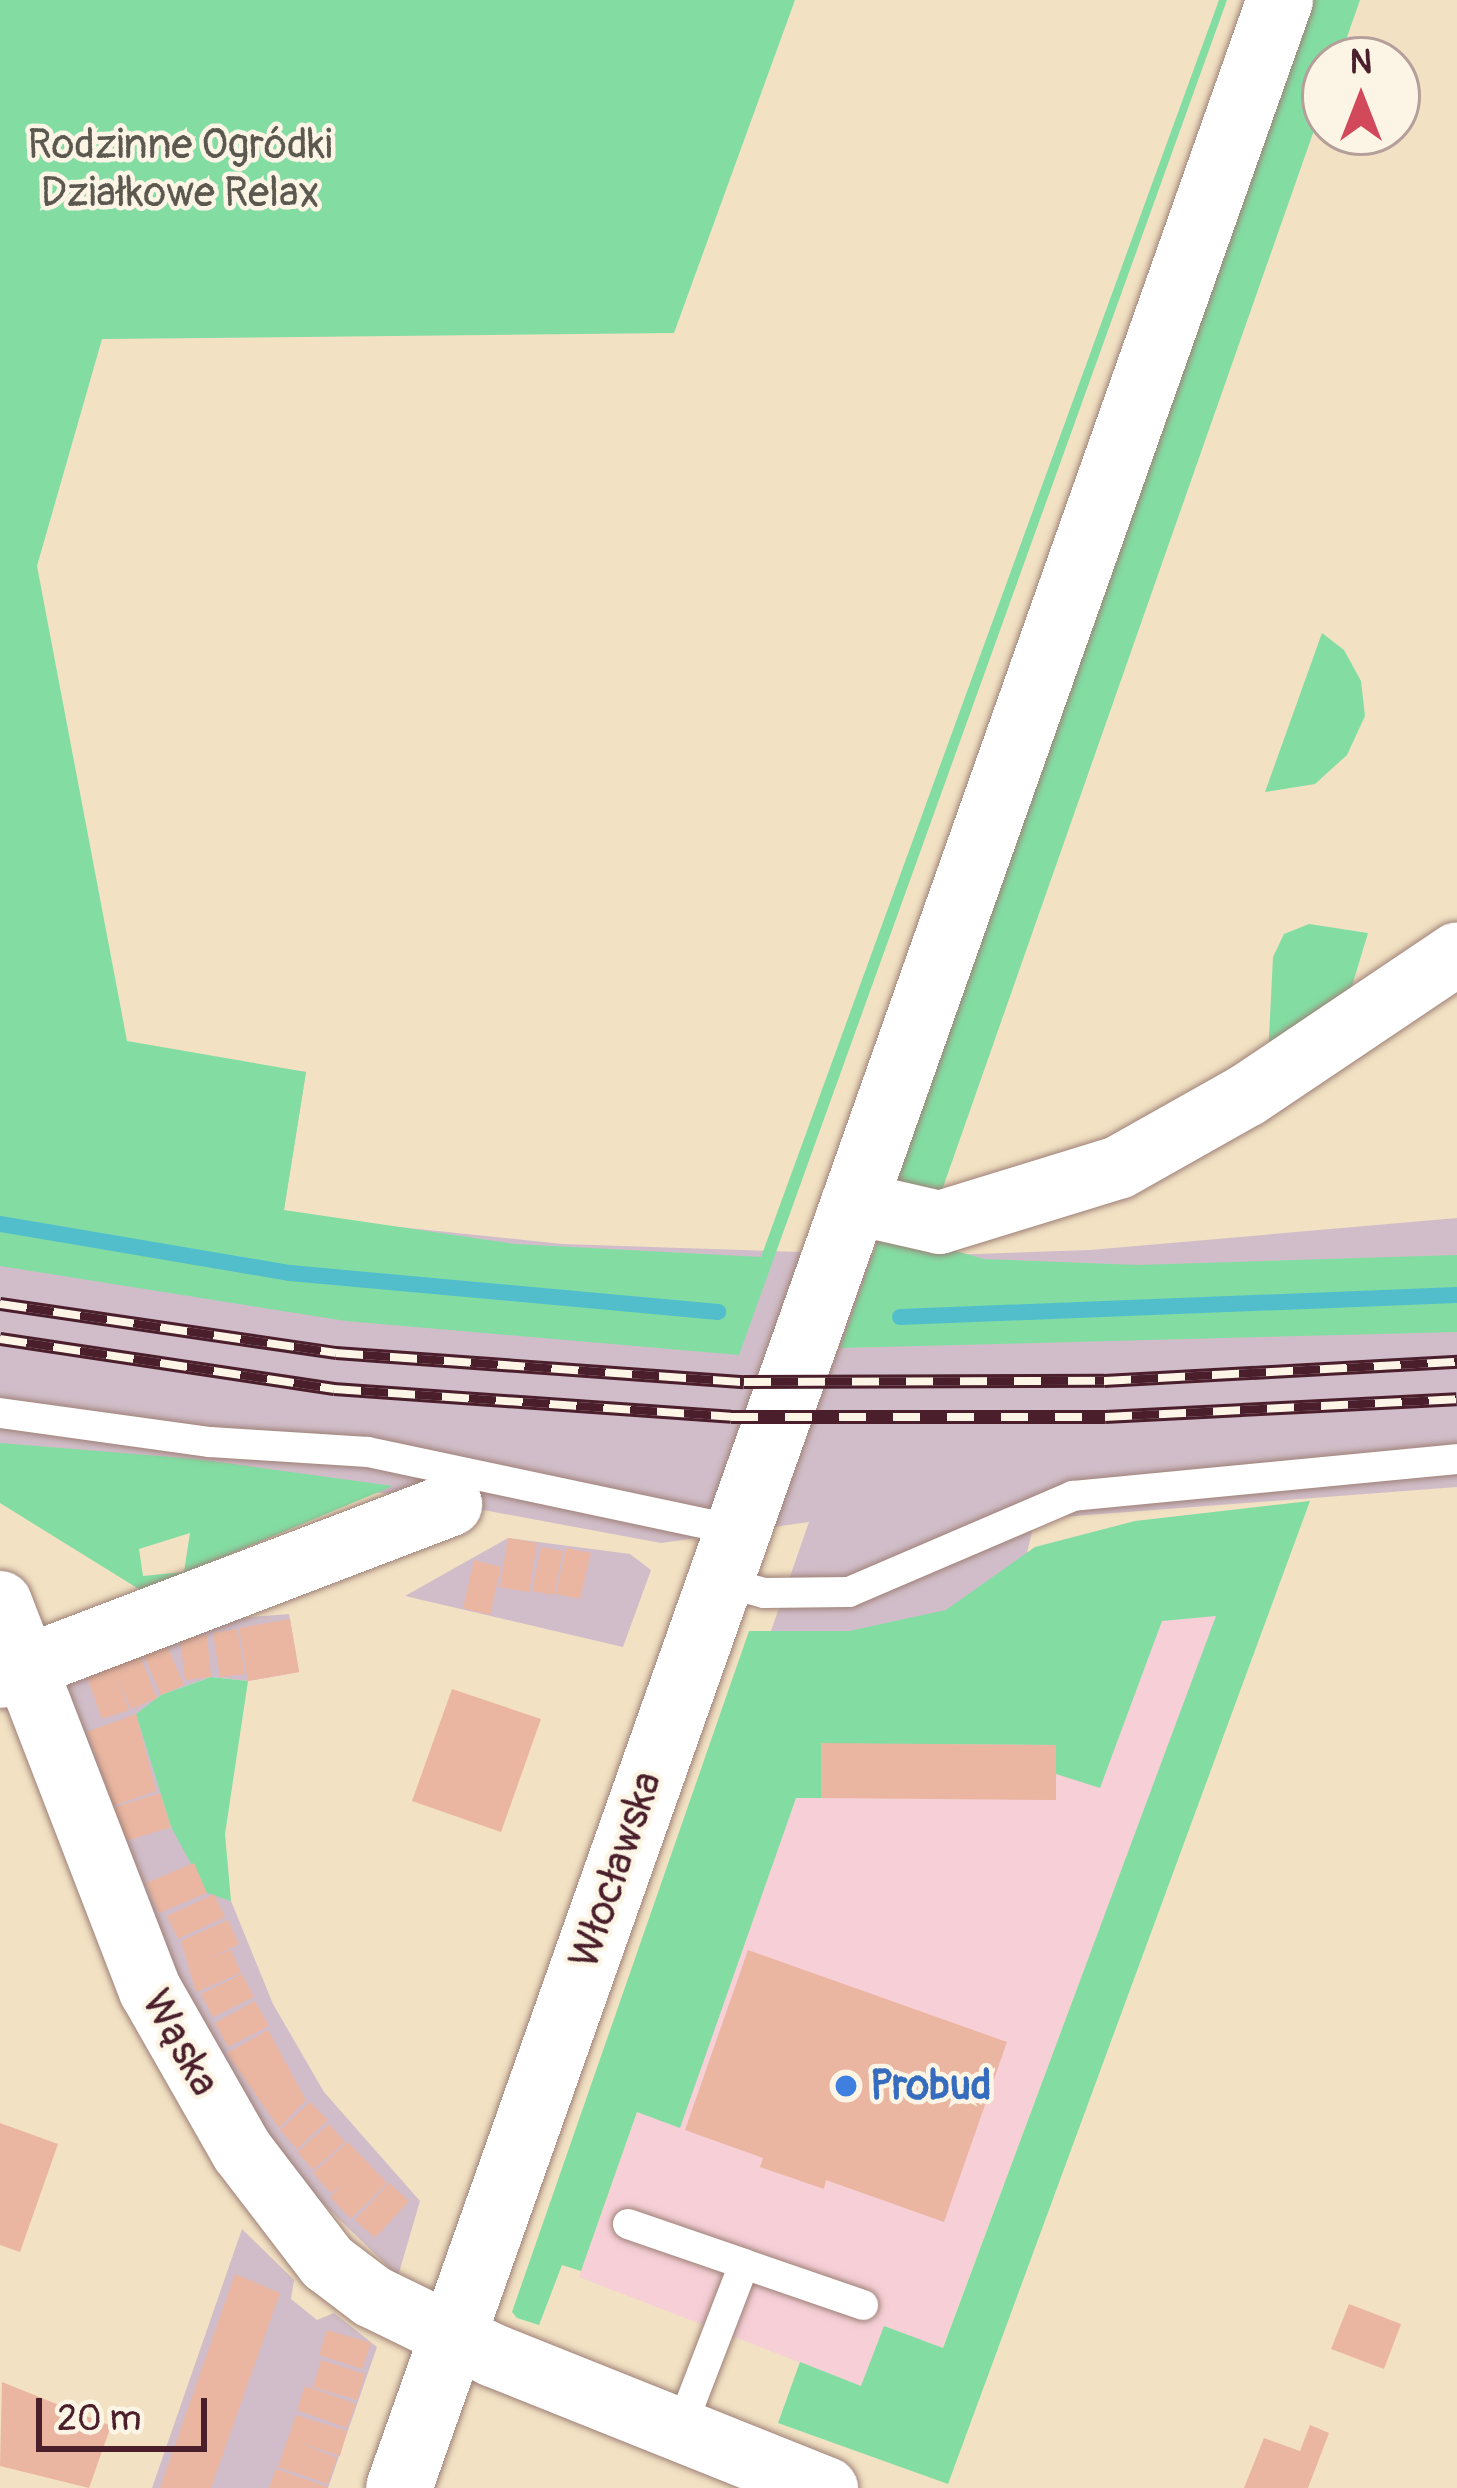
<!DOCTYPE html>
<meta charset="utf-8">
<style>
body{margin:0}
#map{position:relative;width:1457px;height:2488px;overflow:hidden;background:#f2e1c3;font-family:Pangolin,sans-serif}
div>[style]{position:absolute}
.built>*{inset:0;background:#f6cfd7}
.industrial>*{inset:0;background:#d1bdc9}
.green>*{inset:0;background:#83dda3}
.stream>*{height:16px;margin:-8px;padding:0 8px;transform-origin:8px;border-radius:8px;background:#52becc}
.building>*{inset:0;background:#eab6a1}
.roads{filter:drop-shadow(0 0 3px #9e8077) drop-shadow(0 0 3px #9e8077)}
.service>*{height:30px;margin:-15px;padding:0 15px;transform-origin:15px;border-radius:15px;background:#fff}
.minor>*{height:63px;margin:-31.5px;padding:0 31.5px;transform-origin:31.5px;border-radius:31.5px;background:#fff}
.tertiary>*{height:66px;margin:-33px;padding:0 33px;transform-origin:33px;border-radius:33px;background:#fff}
.rail>*{height:14px;margin-top:-7px;transform-origin:0;background:repeating-linear-gradient(90deg,#fcf5e5 0 27px,#4a1f2b 0 54px);box-sizing:border-box;border-block:3px solid #4a1f2b}
.dots>*{width:33px;height:33px;translate:-50% -50%;box-sizing:border-box;border:6px solid #fcf5e5;border-radius:50%}
span{translate:-50% -50%;white-space:nowrap;text-align:center;line-height:1.15;-webkit-text-stroke:9px #fcf5e5;paint-order:stroke}
.park-label{font-size:42px;color:#5b584f}
.street-label{font-size:42px;color:#4a1f2b}
.shop-label{font-size:42px;color:#366cbe;font-weight:700}
.left{translate:0 -50%;text-align:left}
.north{position:absolute;left:1301px;top:36px;width:120px;height:120px;box-sizing:border-box;background:#fcf5e5;border:3px solid #b59f9b;border-radius:50%;rotate:0deg;font-size:33px;font-weight:700;line-height:48px;text-align:center;color:#4a1f2b}
.north::after{content:'';display:block;margin:auto;width:42px;height:54px;background:#d1495b;clip-path:polygon(50% 0,100% 100%,50% 72%,0 100%)}
.scale{position:absolute;left:36px;top:2398px;width:171px;height:54px;box-sizing:border-box;border:6px solid #4a1f2b;border-top:0;padding-left:15px;font-size:36px;line-height:42px;white-space:nowrap;color:#4a1f2b;-webkit-text-stroke:9px #fcf5e5;paint-order:stroke}
</style>
<div id="map">
<div class="built">
<i style="clip-path:polygon(1217px 1615px,942px 2349px,861px 2386px,579px 2277px,785px 1691px,1008px 1633px)"></i>
</div>
<div class="industrial">
<i style="clip-path:polygon(0 1032px,306px 1072px,283px 1215px,563px 1244px,917px 1256px,1090px 1250px,1457px 1218px,1457px 1487px,1035px 1519px,1008px 1633px,750px 1691px,809px 1522px,661px 1543px,414px 1497px,0 1445px)"></i>
<i style="clip-path:polygon(508px 1538px,630px 1554px,651px 1570px,623px 1647px,405px 1596px)"></i>
<i style="clip-path:polygon(289px 1614px,299px 1672px,248px 1681px,211px 1677px,161px 1695px,137px 1714px,171px 1827px,214px 1894px,231px 1901px,273px 2004px,324px 2092px,420px 2201px,398px 2276px,313px 2194px,231px 2081px,150px 1932px,57px 1687px,228px 1619px)"></i>
<i style="clip-path:polygon(242px 2229px,294px 2280px,291px 2299px,317px 2320px,334px 2313px,377px 2347px,328px 2488px,152px 2488px)"></i>
</div>
<div class="green">
<i style="clip-path:polygon(0 0,795px 0,674px 333px,102px 339px,37px 566px,127px 1041px,306px 1072px,284px 1210px,515px 1244px,761px 1257px,1219px 0,1227px 0,739px 1355px,346px 1321px,0 1266px)"></i>
<i style="clip-path:polygon(1310px 0,1360px 0,1339px 60px,1325px 60px,1325px 99px,941px 1193px,894px 1182px)"></i>
<i style="clip-path:polygon(1322px 633px,1344px 650px,1361px 681px,1365px 716px,1347px 755px,1315px 784px,1265px 792px)"></i>
<i style="clip-path:polygon(1309px 924px,1368px 933px,1346px 1006px,1268px 1057px,1273px 957px,1284px 934px)"></i>
<i style="clip-path:polygon(896px 1234px,984px 1259px,1138px 1265px,1457px 1255px,1457px 1332px,840px 1348px,877px 1242px)"></i>
<i style="clip-path:polygon(evenodd,0 1443px,196px 1459px,393px 1486px,142px 1591px,0 1503px,0 1443px,190px 1533px,184px 1572px,143px 1576px,139px 1549px,190px 1533px)"></i>
<i style="clip-path:polygon(1310px 1501px,948px 2484px,778px 2423px,800px 2362px,861px 2386px,884px 2326px,943px 2348px,1216px 1616px,1162px 1621px,1100px 1788px,1056px 1774px,1055px 1745px,821px 1744px,821px 1798px,796px 1798px,680px 2128px,637px 2112px,581px 2271px,562px 2265px,539px 2325px,517px 2318px,512px 2312px,749px 1631px,849px 1631px,946px 1610px,1035px 1547px,1135px 1521px)"></i>
<i style="clip-path:polygon(211px 1677px,248px 1681px,225px 1834px,231px 1901px,207px 1893px,171px 1827px,136px 1714px,161px 1695px)"></i>
</div>
<div class="stream">
<i style="left:0;top:1224px;width:294px;rotate:9.6deg"></i>
<i style="left:290px;top:1273px;width:430px;rotate:5.2deg"></i>
<i style="left:900px;top:1317px;width:557px;rotate:-2.26deg"></i>
</div>
<div class="building">
<i style="clip-path:polygon(508px 1538px,537px 1543px,529px 1592px,500px 1587px)"></i>
<i style="clip-path:polygon(541px 1547px,563px 1551px,554px 1595px,532px 1591px)"></i>
<i style="clip-path:polygon(566px 1548px,591px 1553px,580px 1599px,556px 1594px)"></i>
<i style="clip-path:polygon(474px 1560px,501px 1567px,490px 1615px,463px 1608px)"></i>
<i style="clip-path:polygon(290px 1619px,299px 1672px,248px 1681px,239px 1628px)"></i>
<i style="clip-path:polygon(237px 1629px,245px 1674px,220px 1677px,213px 1633px)"></i>
<i style="clip-path:polygon(207px 1635px,211px 1677px,185px 1680px,180px 1638px)"></i>
<i style="clip-path:polygon(166px 1644px,184px 1685px,161px 1695px,143px 1654px)"></i>
<i style="clip-path:polygon(140px 1656px,157px 1698px,131px 1709px,116px 1674px,129px 1710px,102px 1719px,87px 1677px)"></i>
<i style="clip-path:polygon(452px 1689px,541px 1719px,501px 1832px,412px 1801px)"></i>
<i style="clip-path:polygon(136px 1714px,156px 1791px,113px 1806px,87px 1732px)"></i>
<i style="clip-path:polygon(821px 1743px,1056px 1745px,1056px 1800px,821px 1798px)"></i>
<i style="clip-path:polygon(160px 1793px,171px 1827px,123px 1842px,112px 1808px)"></i>
<i style="clip-path:polygon(194px 1863px,207px 1893px,159px 1913px,146px 1883px)"></i>
<i style="clip-path:polygon(214px 1894px,225px 1917px,178px 1939px,167px 1916px)"></i>
<i style="clip-path:polygon(228px 1920px,239px 1944px,212px 1957px,231px 1950px,241px 1973px,196px 1992px,181px 1941px)"></i>
<i style="clip-path:polygon(748px 1950px,1007px 2042px,944px 2222px,826px 2180px,824px 2189px,760px 2167px,763px 2158px,685px 2130px)"></i>
<i style="clip-path:polygon(242px 1974px,254px 1997px,213px 2017px,201px 1994px)"></i>
<i style="clip-path:polygon(255px 2001px,269px 2026px,228px 2047px,215px 2023px)"></i>
<i style="clip-path:polygon(268px 2030px,306px 2100px,279px 2128px,227px 2053px)"></i>
<i style="clip-path:polygon(310px 2102px,328px 2120px,297px 2149px,280px 2130px)"></i>
<i style="clip-path:polygon(0 2123px,58px 2144px,20px 2252px,0 2245px)"></i>
<i style="clip-path:polygon(329px 2124px,345px 2142px,313px 2170px,297px 2152px)"></i>
<i style="clip-path:polygon(348px 2142px,387px 2183px,351px 2219px,330px 2197px,343px 2184px,331px 2193px,313px 2173px)"></i>
<i style="clip-path:polygon(389px 2183px,409px 2201px,375px 2238px,355px 2220px)"></i>
<i style="clip-path:polygon(235px 2274px,280px 2293px,211px 2488px,160px 2488px)"></i>
<i style="clip-path:polygon(1349px 2304px,1401px 2324px,1384px 2369px,1331px 2349px)"></i>
<i style="clip-path:polygon(327px 2330px,371px 2343px,362px 2369px,319px 2355px)"></i>
<i style="clip-path:polygon(321px 2360px,365px 2374px,357px 2400px,313px 2387px)"></i>
<i style="clip-path:polygon(2px 2382px,111px 2426px,89px 2488px,0 2466px)"></i>
<i style="clip-path:polygon(305px 2386px,356px 2404px,347px 2428px,297px 2410px)"></i>
<i style="clip-path:polygon(296px 2415px,347px 2431px,340px 2456px,297px 2442px,337px 2458px,328px 2484px,278px 2467px)"></i>
<i style="clip-path:polygon(1310px 2425px,1329px 2433px,1308px 2488px,1244px 2488px,1264px 2438px,1300px 2451px)"></i>
<i style="clip-path:polygon(276px 2469px,328px 2487px,328px 2488px,269px 2488px)"></i>
</div>
<div class="roads">
<div class="service">
<i style="left:0;top:1413px;width:212px;rotate:7.9deg"></i>
<i style="left:210px;top:1442px;width:158px;rotate:3.6deg"></i>
<i style="left:368px;top:1452px;width:376px;rotate:12deg"></i>
<i style="left:719px;top:1581px;width:47px;rotate:14.9deg"></i>
<i style="left:764px;top:1593px;width:85px;rotate:-0.7deg"></i>
<i style="left:849px;top:1592px;width:244px;rotate:-23.2deg"></i>
<i style="left:1073px;top:1496px;width:386px;rotate:-5.5deg"></i>
<i style="left:628px;top:2224px;width:123px;rotate:19deg"></i>
<i style="left:680px;top:2430px;width:178px;rotate:-68.9deg"></i>
<i style="left:744px;top:2264px;width:126px;rotate:19deg"></i>
</div>
<div class="minor">
<i style="left:852px;top:1202px;width:89px;rotate:12.9deg"></i>
<i style="left:939px;top:1222px;width:187px;rotate:-17.1deg"></i>
<i style="left:1118px;top:1167px;width:147px;rotate:-29.4deg"></i>
<i style="left:1246px;top:1095px;width:254px;rotate:-33.9deg"></i>
<i style="left:0;top:1602px;width:416px;rotate:68.9deg"></i>
<i style="left:150px;top:1990px;width:185px;rotate:60.3deg"></i>
<i style="left:242px;top:2151px;width:140px;rotate:52.6deg"></i>
<i style="left:327px;top:2262px;width:56px;rotate:37.1deg"></i>
<i style="left:372px;top:2296px;width:135px;rotate:26deg"></i>
<i style="left:493px;top:2355px;width:359px;rotate:21.8deg"></i>
<i style="left:0;top:1676px;width:482px;rotate:-20.9deg"></i>
</div>
<div class="tertiary">
<i style="left:399px;top:2488px;width:2639px;rotate:-70.5deg"></i>
</div>
</div>
<div class="rail">
<i style="left:0;top:1304px;width:340px;rotate:8.3deg"></i>
<i style="left:336px;top:1353px;width:409px;rotate:4.1deg"></i>
<i style="left:744px;top:1382px;width:360px;rotate:-0.2deg"></i>
<i style="left:1104px;top:1381px;width:354px;rotate:-3.1deg"></i>
<i style="left:0;top:1339px;width:338px;rotate:8.5deg"></i>
<i style="left:334px;top:1389px;width:398px;rotate:4deg"></i>
<i style="left:731px;top:1417px;width:374px"></i>
<i style="left:1105px;top:1417px;width:352px;rotate:-2.9deg"></i>
</div>
<div class="dots">
<i style="left:846px;top:2086px;background:#3f7fe0"></i>
</div>
<div class="park-label">
<span style="left:180px;top:169px">Rodzinne Ogródki<br>Działkowe Relax</span>
</div>
<div class="street-label">
<span style="left:616px;top:1870px;rotate:-71deg">Włocławska</span>
<span style="left:180px;top:2043px;rotate:61deg">Wąska</span>
</div>
<div class="shop-label">
<span class="left" style="left:870px;top:2086px">Probud</span>
</div>
<div class="north">N</div>
<div class="scale">20 m</div>
</div>
